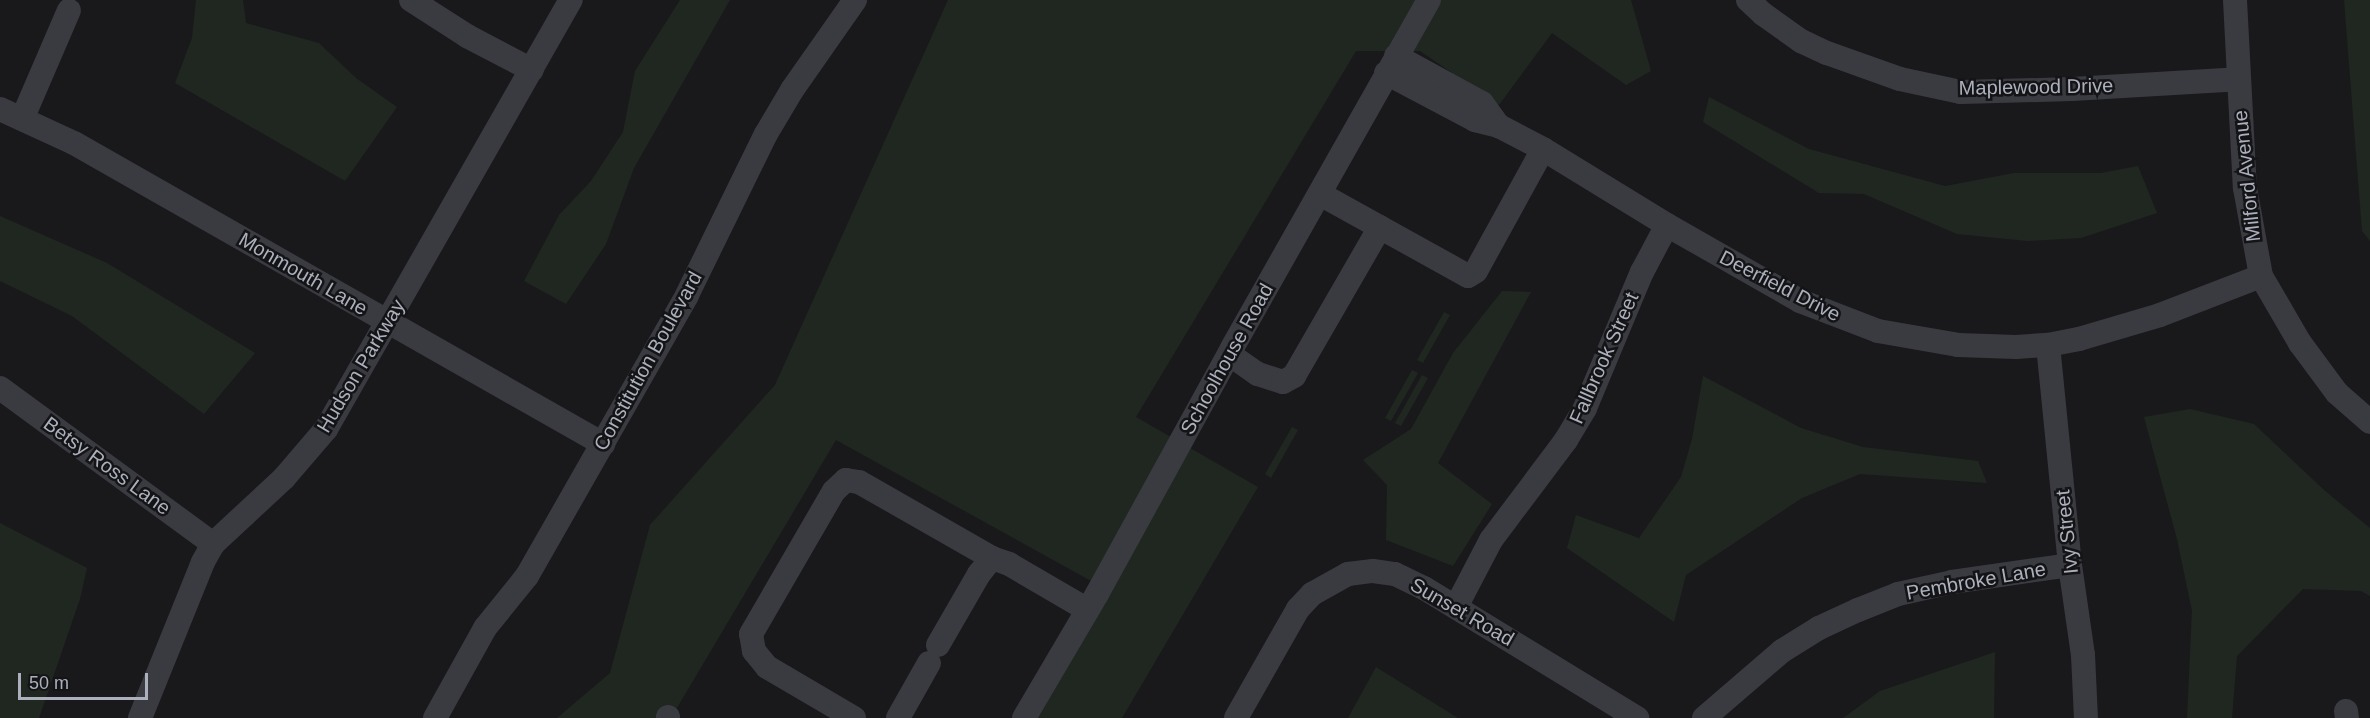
<!DOCTYPE html>
<style>
body{margin:0}
#map{position:relative;width:2370px;height:718px;overflow:hidden;background:#19191c;font-family:Helvetica,sans-serif}
div>[style]{position:absolute}
.green>*{inset:0;background:#1f2720}
.minor>*{height:24px;margin:-12px;padding:0 12px;transform-origin:12px;border-radius:12px;background:#3a3b41}
span{translate:-50% -50%;white-space:nowrap;text-align:center;line-height:1.15;-webkit-text-stroke:5px #141417;paint-order:stroke}
.street-label{font-size:20px;color:#abb0bc}
.scale{position:absolute;left:18px;top:673px;width:130px;height:27px;box-sizing:border-box;border:3px solid #abb0bc;border-top:0;padding-left:8px;font-size:18px;line-height:21px;white-space:nowrap;color:#abb0bc;-webkit-text-stroke:4px #141417;paint-order:stroke}
</style>
<div id="map">
<div class="green">
<i style="clip-path:polygon(196px 0,243px 0,246px 23px,319px 43px,356px 78px,397px 107px,345px 181px,175px 83px,192px 38px)"></i>
<i style="clip-path:polygon(680px 0,730px 0,634px 168px,606px 244px,566px 304px,524px 281px,559px 215px,591px 181px,623px 132px,635px 71px)"></i>
<i style="clip-path:polygon(948px 0,1631px 0,1651px 71px,1626px 85px,1552px 33px,1499px 105px,1420px 51px,1356px 51px,1136px 417px,1258px 487px,1122px 718px,1017px 718px,1093px 582px,836px 440px,671px 718px,557px 718px,610px 673px,650px 525px,775px 385px)"></i>
<i style="clip-path:polygon(2344px 0,2370px 0,2370px 241px,2362px 231px)"></i>
<i style="clip-path:polygon(1709px 97px,1809px 149px,1945px 186px,2014px 173px,2101px 173px,2138px 166px,2157px 213px,2081px 238px,2028px 241px,1957px 234px,1864px 194px,1819px 193px,1703px 122px)"></i>
<i style="clip-path:polygon(0 216px,107px 263px,255px 353px,204px 414px,72px 316px,0 281px)"></i>
<i style="clip-path:polygon(1502px 291px,1531px 292px,1438px 463px,1492px 504px,1453px 566px,1386px 540px,1387px 485px,1363px 460px,1411px 429px,1453px 353px)"></i>
<i style="clip-path:polygon(1444px 312px,1450px 315px,1423px 363px,1417px 360px)"></i>
<i style="clip-path:polygon(1412px 370px,1418px 373px,1391px 421px,1385px 418px)"></i>
<i style="clip-path:polygon(1422px 375px,1428px 378px,1401px 426px,1395px 423px)"></i>
<i style="clip-path:polygon(1703px 376px,1801px 428px,1863px 447px,1978px 461px,1987px 483px,1860px 474px,1802px 498px,1686px 575px,1674px 622px,1567px 548px,1576px 515px,1639px 538px,1681px 477px,1692px 439px)"></i>
<i style="clip-path:polygon(2190px 409px,2254px 424px,2324px 490px,2370px 528px,2370px 596px,2361px 591px,2303px 589px,2237px 656px,2232px 718px,2187px 718px,2192px 611px,2177px 539px,2144px 417px)"></i>
<i style="clip-path:polygon(1292px 427px,1298px 430px,1271px 478px,1265px 474px)"></i>
<i style="clip-path:polygon(0 523px,87px 568px,80px 599px,39px 718px,0 718px)"></i>
<i style="clip-path:polygon(1995px 652px,1994px 718px,1843px 718px,1880px 691px)"></i>
<i style="clip-path:polygon(1376px 667px,1458px 718px,1348px 718px)"></i>
</div>
<div class="minor">
<i style="left:411px;top:0;width:67px;rotate:32.7deg"></i>
<i style="left:467px;top:36px;width:73px;rotate:27.6deg"></i>
<i style="left:1748px;top:0;width:21px;rotate:43deg"></i>
<i style="left:1763px;top:14px;width:47px;rotate:35.4deg"></i>
<i style="left:1801px;top:41px;width:29px;rotate:25deg"></i>
<i style="left:1827px;top:53px;width:77px;rotate:19.6deg"></i>
<i style="left:1900px;top:79px;width:62px;rotate:12deg"></i>
<i style="left:1961px;top:92px;width:111px;rotate:-1.5deg"></i>
<i style="left:2072px;top:89px;width:166px;rotate:-3.4deg"></i>
<i style="left:2235px;top:0;width:188px;rotate:87deg"></i>
<i style="left:2245px;top:188px;width:89px;rotate:79.7deg"></i>
<i style="left:2261px;top:276px;width:78px;rotate:59.8deg"></i>
<i style="left:2300px;top:343px;width:62px;rotate:53.5deg"></i>
<i style="left:2337px;top:393px;width:44px;rotate:41.3deg"></i>
<i style="left:1396px;top:56px;width:98px;rotate:28.7deg"></i>
<i style="left:1482px;top:103px;width:29px;rotate:54deg"></i>
<i style="left:1386px;top:73px;width:101px;rotate:27.8deg"></i>
<i style="left:1475px;top:120px;width:25px;rotate:14deg"></i>
<i style="left:1499px;top:126px;width:50px;rotate:27.6deg"></i>
<i style="left:1543px;top:149px;width:145px;rotate:31.5deg"></i>
<i style="left:1667px;top:225px;width:153px;rotate:29.7deg"></i>
<i style="left:1800px;top:301px;width:84px;rotate:21deg"></i>
<i style="left:1878px;top:331px;width:81px;rotate:9.9deg"></i>
<i style="left:1958px;top:345px;width:58px;rotate:2deg"></i>
<i style="left:2016px;top:347px;width:32px;rotate:-4deg"></i>
<i style="left:2048px;top:345px;width:32px;rotate:-11deg"></i>
<i style="left:2079px;top:339px;width:84px;rotate:-16.5deg"></i>
<i style="left:2160px;top:315px;width:108px;rotate:-21.1deg"></i>
<i style="left:0;top:109px;width:81px;rotate:24.7deg"></i>
<i style="left:74px;top:143px;width:609px;rotate:29.64deg"></i>
<i style="left:23px;top:117px;width:116px;rotate:-66.7deg"></i>
<i style="left:1320px;top:194px;width:169px;rotate:29deg"></i>
<i style="left:1468px;top:276px;width:9px;rotate:-32deg"></i>
<i style="left:1476px;top:271px;width:139px;rotate:-61.2deg"></i>
<i style="left:2048px;top:345px;width:221px;rotate:84.3deg"></i>
<i style="left:2070px;top:565px;width:91px;rotate:81.8deg"></i>
<i style="left:2083px;top:655px;width:63px;rotate:87.3deg"></i>
<i style="left:1229px;top:354px;width:35px;rotate:35deg"></i>
<i style="left:1258px;top:374px;width:26px;rotate:18deg"></i>
<i style="left:1283px;top:382px;width:13px;rotate:-29deg"></i>
<i style="left:1294px;top:376px;width:172px;rotate:-60deg"></i>
<i style="left:0;top:388px;width:264px;rotate:36.2deg"></i>
<i style="left:1456px;top:607px;width:76px;rotate:-62.4deg"></i>
<i style="left:1491px;top:540px;width:125px;rotate:-53.1deg"></i>
<i style="left:1566px;top:440px;width:37px;rotate:-59deg"></i>
<i style="left:1585px;top:408px;width:147px;rotate:-67.3deg"></i>
<i style="left:1642px;top:272px;width:53px;rotate:-62deg"></i>
<i style="left:938px;top:645px;width:82px;rotate:-60deg"></i>
<i style="left:979px;top:574px;width:21px;rotate:-51deg"></i>
<i style="left:2346px;top:711px;width:7px;rotate:82deg"></i>
<i style="left:140px;top:718px;width:168px;rotate:-68deg"></i>
<i style="left:203px;top:562px;width:21px;rotate:-61deg"></i>
<i style="left:213px;top:544px;width:97px;rotate:-42.9deg"></i>
<i style="left:284px;top:478px;width:65px;rotate:-49.4deg"></i>
<i style="left:326px;top:429px;width:494px;rotate:-60.3deg"></i>
<i style="left:435px;top:718px;width:103px;rotate:-60.9deg"></i>
<i style="left:485px;top:628px;width:67px;rotate:-51.1deg"></i>
<i style="left:527px;top:576px;width:323px;rotate:-60.3deg"></i>
<i style="left:687px;top:295px;width:179px;rotate:-63.9deg"></i>
<i style="left:766px;top:134px;width:51px;rotate:-59.4deg"></i>
<i style="left:792px;top:90px;width:110px;rotate:-55deg"></i>
<i style="left:668px;top:718px;width:1px;rotate:-90deg"></i>
<i style="left:854px;top:718px;width:101px;rotate:-149.6deg"></i>
<i style="left:767px;top:667px;width:21px;rotate:-129deg"></i>
<i style="left:754px;top:651px;width:17px;rotate:-100deg"></i>
<i style="left:751px;top:634px;width:165px;rotate:-59.9deg"></i>
<i style="left:834px;top:491px;width:16px;rotate:-43deg"></i>
<i style="left:846px;top:480px;width:13px;rotate:9deg"></i>
<i style="left:859px;top:482px;width:153px;rotate:29.7deg"></i>
<i style="left:992px;top:558px;width:18px;rotate:19deg"></i>
<i style="left:1009px;top:564px;width:91px;rotate:30.2deg"></i>
<i style="left:898px;top:718px;width:63px;rotate:-60.6deg"></i>
<i style="left:1024px;top:718px;width:144px;rotate:-59.5deg"></i>
<i style="left:1097px;top:594px;width:281px;rotate:-61.2deg"></i>
<i style="left:1232px;top:348px;width:400px;rotate:-60.5deg"></i>
<i style="left:1236px;top:718px;width:125px;rotate:-60.4deg"></i>
<i style="left:1298px;top:609px;width:21px;rotate:-47deg"></i>
<i style="left:1312px;top:594px;width:41px;rotate:-29.1deg"></i>
<i style="left:1348px;top:574px;width:25px;rotate:-7deg"></i>
<i style="left:1373px;top:571px;width:22px;rotate:8deg"></i>
<i style="left:1395px;top:574px;width:32px;rotate:26deg"></i>
<i style="left:1424px;top:588px;width:250px;rotate:31.4deg"></i>
<i style="left:1704px;top:718px;width:103px;rotate:-40.7deg"></i>
<i style="left:1782px;top:651px;width:44px;rotate:-31.9deg"></i>
<i style="left:1819px;top:628px;width:43px;rotate:-24.8deg"></i>
<i style="left:1858px;top:610px;width:43px;rotate:-21.8deg"></i>
<i style="left:1898px;top:594px;width:55px;rotate:-12.5deg"></i>
<i style="left:1952px;top:582px;width:119px;rotate:-8.2deg"></i>
</div>
<div class="street-label">
<span style="left:2036px;top:87px;rotate:-1deg">Maplewood Drive</span>
<span style="left:2247px;top:176px;rotate:-96deg">Milford Avenue</span>
<span style="left:303px;top:274px;rotate:30deg">Monmouth Lane</span>
<span style="left:1780px;top:286px;rotate:27deg">Deerfield Drive</span>
<span style="left:1604px;top:358px;rotate:-66deg">Fallbrook Street</span>
<span style="left:1227px;top:359px;rotate:-61deg">Schoolhouse Road</span>
<span style="left:648px;top:361px;rotate:-61deg">Constitution Boulevard</span>
<span style="left:361px;top:366px;rotate:-59deg">Hudson Parkway</span>
<span style="left:107px;top:466px;rotate:36deg">Betsy Ross Lane</span>
<span style="left:2067px;top:532px;rotate:-96deg">Ivy Street</span>
<span style="left:1976px;top:581px;rotate:-10deg">Pembroke Lane</span>
<span style="left:1462px;top:612px;rotate:30deg">Sunset Road</span>
</div>
<div class="scale">50 m</div>
</div>
